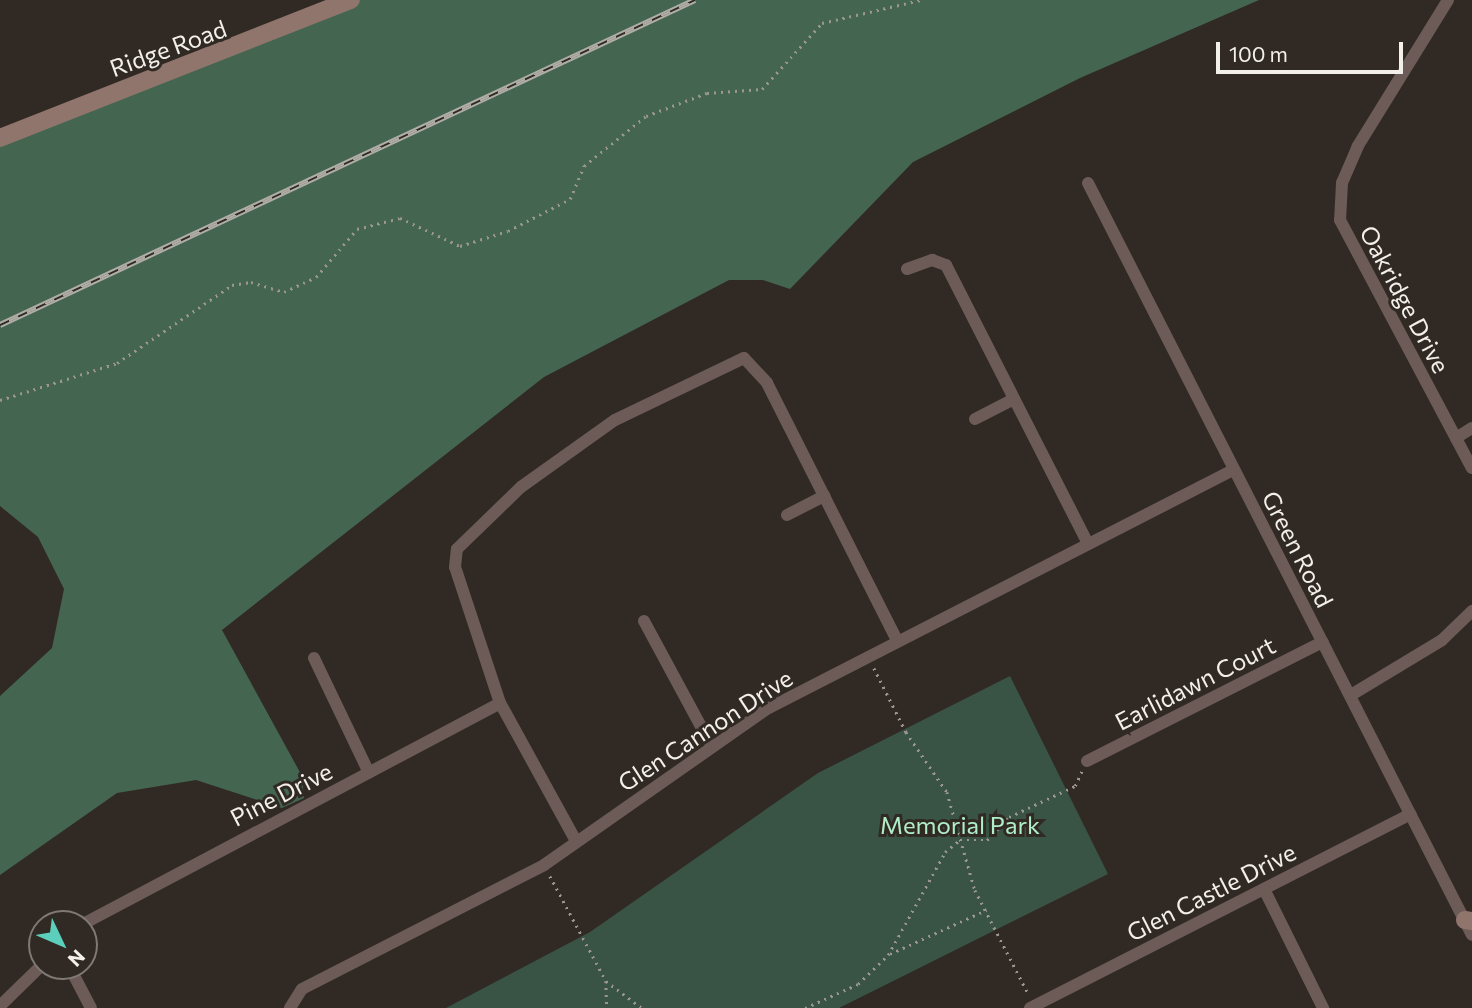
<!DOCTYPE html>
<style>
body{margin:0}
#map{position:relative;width:1472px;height:1008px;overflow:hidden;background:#312a24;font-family:Commissioner,sans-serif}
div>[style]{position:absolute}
.green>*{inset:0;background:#395444}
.forest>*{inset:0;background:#446651}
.path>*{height:2.5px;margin-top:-1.25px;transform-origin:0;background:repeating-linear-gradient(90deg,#9b9690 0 2px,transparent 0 7px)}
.street>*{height:12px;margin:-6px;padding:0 6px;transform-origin:6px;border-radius:6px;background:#6c5b56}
.secondary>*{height:18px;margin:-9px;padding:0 9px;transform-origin:9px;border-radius:9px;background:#90756d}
.rail>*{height:6px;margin-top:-3px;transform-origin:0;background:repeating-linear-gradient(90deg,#312a24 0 10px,#b2ada7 0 20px);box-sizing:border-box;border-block:2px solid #b2ada7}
span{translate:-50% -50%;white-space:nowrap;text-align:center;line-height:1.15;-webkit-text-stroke:6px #312a24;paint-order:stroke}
.street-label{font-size:24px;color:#f3efea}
.park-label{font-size:24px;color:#afeec8}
.north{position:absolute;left:28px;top:910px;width:70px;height:70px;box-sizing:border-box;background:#312a24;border:2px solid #7f7973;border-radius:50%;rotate:134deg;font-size:19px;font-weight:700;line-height:28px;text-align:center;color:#f3efea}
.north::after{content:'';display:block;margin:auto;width:24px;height:32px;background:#5bcebc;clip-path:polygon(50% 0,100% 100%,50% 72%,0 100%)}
.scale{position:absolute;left:1216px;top:42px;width:187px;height:32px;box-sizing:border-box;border:4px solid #f3efea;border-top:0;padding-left:9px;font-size:21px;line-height:24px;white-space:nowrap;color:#f3efea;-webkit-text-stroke:5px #312a24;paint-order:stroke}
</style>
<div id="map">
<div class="green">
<i style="clip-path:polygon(1010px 676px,1108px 874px,839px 1008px,446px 1008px,590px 932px,818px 773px)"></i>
</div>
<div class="forest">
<i style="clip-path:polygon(347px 0,1259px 0,1080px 78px,913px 162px,790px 289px,763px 280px,729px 280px,544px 377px,222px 630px,302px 776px,304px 798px,282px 808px,196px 780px,117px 793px,0 875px,0 696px,52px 648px,64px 589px,38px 537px,0 506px,0 136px)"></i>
</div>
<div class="path">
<i style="left:0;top:400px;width:123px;rotate:-17.5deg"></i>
<i style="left:117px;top:363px;width:139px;rotate:-34.1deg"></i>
<i style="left:232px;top:285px;width:19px;rotate:-9deg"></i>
<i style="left:251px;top:282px;width:34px;rotate:17deg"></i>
<i style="left:284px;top:292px;width:35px;rotate:-25deg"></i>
<i style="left:316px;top:277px;width:63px;rotate:-49.5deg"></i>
<i style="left:357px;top:229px;width:44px;rotate:-14.3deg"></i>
<i style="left:400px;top:218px;width:66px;rotate:25deg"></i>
<i style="left:460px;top:246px;width:50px;rotate:-17.4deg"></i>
<i style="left:508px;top:231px;width:70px;rotate:-27.3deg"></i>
<i style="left:570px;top:199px;width:36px;rotate:-67deg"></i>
<i style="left:584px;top:166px;width:80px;rotate:-38.9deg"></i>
<i style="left:646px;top:116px;width:65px;rotate:-20.7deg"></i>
<i style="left:707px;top:93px;width:55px;rotate:-4.2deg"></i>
<i style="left:762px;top:89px;width:89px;rotate:-47.7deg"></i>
<i style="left:822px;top:23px;width:101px;rotate:-13.2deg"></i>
<i style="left:874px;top:668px;width:72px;rotate:63.4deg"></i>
<i style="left:906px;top:732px;width:73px;rotate:55.7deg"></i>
<i style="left:947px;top:792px;width:102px;rotate:74.1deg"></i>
<i style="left:975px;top:890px;width:118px;rotate:62.8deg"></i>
<i style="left:550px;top:876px;width:119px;rotate:61.9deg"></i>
<i style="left:606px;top:981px;width:45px;rotate:36.9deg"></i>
<i style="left:890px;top:954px;width:106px;rotate:-24.6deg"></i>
<i style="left:606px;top:981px;width:27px;rotate:88deg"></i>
<i style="left:805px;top:1008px;width:58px;rotate:-24.4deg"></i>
<i style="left:858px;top:984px;width:42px;rotate:-44deg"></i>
<i style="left:888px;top:955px;width:118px;rotate:-61deg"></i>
<i style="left:945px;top:852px;width:19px;rotate:-39deg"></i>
<i style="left:960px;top:840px;width:27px"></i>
<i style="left:987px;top:840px;width:32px;rotate:-46deg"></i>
<i style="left:1009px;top:817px;width:73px;rotate:-25.2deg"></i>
<i style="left:1075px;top:786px;width:17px;rotate:-65deg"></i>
</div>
<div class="street">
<i style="left:1448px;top:0;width:172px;rotate:121.7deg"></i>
<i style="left:1358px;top:146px;width:40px;rotate:113.4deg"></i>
<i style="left:1342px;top:183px;width:37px;rotate:93deg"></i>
<i style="left:1340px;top:220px;width:281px;rotate:62deg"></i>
<i style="left:1088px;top:183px;width:844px;rotate:62.95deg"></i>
<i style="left:907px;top:269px;width:27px;rotate:-20deg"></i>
<i style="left:932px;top:260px;width:15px;rotate:20deg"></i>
<i style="left:946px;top:265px;width:313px;rotate:63deg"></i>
<i style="left:975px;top:419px;width:44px;rotate:-27.1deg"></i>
<i style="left:1456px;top:438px;width:19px;rotate:-32deg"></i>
<i style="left:787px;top:515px;width:42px;rotate:-27.2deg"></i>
<i style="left:644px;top:621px;width:143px;rotate:61.6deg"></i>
<i style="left:314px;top:658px;width:127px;rotate:64.4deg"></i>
<i style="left:1351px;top:695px;width:106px;rotate:-31.1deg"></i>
<i style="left:1442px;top:640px;width:42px;rotate:-44deg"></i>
<i style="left:1087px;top:761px;width:264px;rotate:-26.8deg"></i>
<i style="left:576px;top:841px;width:158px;rotate:-118.8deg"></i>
<i style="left:500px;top:703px;width:143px;rotate:-108.3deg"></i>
<i style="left:455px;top:567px;width:18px;rotate:-84deg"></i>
<i style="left:457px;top:549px;width:89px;rotate:-44.1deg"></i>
<i style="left:521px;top:487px;width:115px;rotate:-35.5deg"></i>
<i style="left:615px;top:420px;width:143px;rotate:-25.7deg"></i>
<i style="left:744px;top:358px;width:34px;rotate:47deg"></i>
<i style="left:767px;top:383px;width:288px;rotate:63.2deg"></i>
<i style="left:1264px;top:889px;width:133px;rotate:63.6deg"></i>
<i style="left:83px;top:924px;width:472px;rotate:-27.9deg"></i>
<i style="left:69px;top:966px;width:47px;rotate:62.4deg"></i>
<i style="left:0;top:1006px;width:59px;rotate:-44.3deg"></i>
<i style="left:290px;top:1008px;width:22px;rotate:-58deg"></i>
<i style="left:302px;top:989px;width:272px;rotate:-27.1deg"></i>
<i style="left:544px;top:865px;width:270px;rotate:-35deg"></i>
<i style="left:765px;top:710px;width:526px;rotate:-27.15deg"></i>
<i style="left:1030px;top:1008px;width:427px;rotate:-27deg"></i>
</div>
<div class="secondary">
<i style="left:0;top:138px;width:377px;rotate:-21.5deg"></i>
<i style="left:1465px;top:920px;width:7px;rotate:8deg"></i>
</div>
<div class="rail">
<i style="left:0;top:325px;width:767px;rotate:-25.06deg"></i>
</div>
<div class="street-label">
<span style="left:168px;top:48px;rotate:-20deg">Ridge Road</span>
<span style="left:1405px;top:299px;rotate:62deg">Oakridge Drive</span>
<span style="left:1298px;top:549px;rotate:63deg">Green Road</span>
<span style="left:1195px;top:683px;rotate:-27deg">Earlidawn Court</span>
<span style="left:705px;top:730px;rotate:-33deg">Glen Cannon Drive</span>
<span style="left:281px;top:794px;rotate:-27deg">Pine Drive</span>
<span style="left:1211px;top:892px;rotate:-27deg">Glen Castle Drive</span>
</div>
<div class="park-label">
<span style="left:960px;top:825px">Memorial Park</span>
</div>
<div class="north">N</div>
<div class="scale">100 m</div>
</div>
